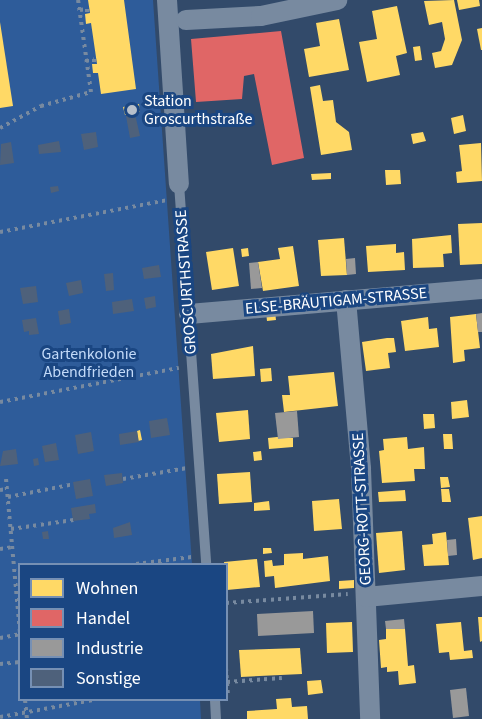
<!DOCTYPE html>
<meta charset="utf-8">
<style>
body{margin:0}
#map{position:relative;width:482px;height:719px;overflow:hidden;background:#324a6a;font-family:"Source Sans 3",sans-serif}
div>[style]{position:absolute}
.green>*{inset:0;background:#2e5c9a}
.homes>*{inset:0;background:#ffd966}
.shops>*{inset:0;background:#e06666}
.industry>*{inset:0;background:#999}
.building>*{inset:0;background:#4e617b}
.path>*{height:4px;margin-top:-2px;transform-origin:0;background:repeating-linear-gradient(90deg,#788aa0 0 3px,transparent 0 7.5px)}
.service>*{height:10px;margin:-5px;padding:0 5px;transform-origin:5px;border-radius:5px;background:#788aa0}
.minor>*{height:20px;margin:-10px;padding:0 10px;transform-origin:10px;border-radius:10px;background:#788aa0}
.dots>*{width:16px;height:16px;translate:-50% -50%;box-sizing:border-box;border:3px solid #1a4682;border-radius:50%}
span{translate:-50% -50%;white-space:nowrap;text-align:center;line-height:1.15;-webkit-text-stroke:6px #1a4682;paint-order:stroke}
.poi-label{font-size:16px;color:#fff}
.left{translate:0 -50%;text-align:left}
.street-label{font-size:16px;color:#fff}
.park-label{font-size:16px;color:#c3daf8}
.legend{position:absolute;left:18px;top:563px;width:210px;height:138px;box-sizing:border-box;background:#1a4682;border:2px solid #7690b4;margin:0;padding:8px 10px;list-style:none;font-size:18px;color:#fff}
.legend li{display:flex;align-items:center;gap:12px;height:30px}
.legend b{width:30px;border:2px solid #7690b4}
</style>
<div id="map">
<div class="green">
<i style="clip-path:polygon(0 0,153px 0,192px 564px,20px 564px,20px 700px,200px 700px,201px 719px,0 719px)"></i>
</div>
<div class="homes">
<i style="clip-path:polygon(88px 0,124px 0,136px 89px,101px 94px,98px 73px,93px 73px,92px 64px,97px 64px,91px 23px,86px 24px,85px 14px,90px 13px)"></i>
<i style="clip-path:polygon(454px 0,462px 40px,452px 65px,435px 68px,432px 53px,441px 51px,445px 39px,442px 22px,429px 25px,424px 1px)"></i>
<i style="clip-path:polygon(457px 0,479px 0,480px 6px,459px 10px)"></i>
<i style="clip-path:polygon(397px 6px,407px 53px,396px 56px,400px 75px,367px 82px,359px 42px,377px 39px,372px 11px)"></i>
<i style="clip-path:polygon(339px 19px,349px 70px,309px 77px,304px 49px,320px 46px,316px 23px)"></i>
<i style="clip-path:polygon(0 22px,13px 106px,0 108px)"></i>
<i style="clip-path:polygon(482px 28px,482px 50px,481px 50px,477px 29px)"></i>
<i style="clip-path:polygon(420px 46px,422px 60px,415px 61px,413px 47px)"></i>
<i style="clip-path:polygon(320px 85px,323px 101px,333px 100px,336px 122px,349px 132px,352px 150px,321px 155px,310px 87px)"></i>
<i style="clip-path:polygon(139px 104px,140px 112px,125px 115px,123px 107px)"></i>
<i style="clip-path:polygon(463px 115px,466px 131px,454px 134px,451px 118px)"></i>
<i style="clip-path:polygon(423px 132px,426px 141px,413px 144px,411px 134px)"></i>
<i style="clip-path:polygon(481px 143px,482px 181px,457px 183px,456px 172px,462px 171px,459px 145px)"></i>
<i style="clip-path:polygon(385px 170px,400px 170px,401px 184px,386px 185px)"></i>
<i style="clip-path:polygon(331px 173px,331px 179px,312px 180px,311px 174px)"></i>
<i style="clip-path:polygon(482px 223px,482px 264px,460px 265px,458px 224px)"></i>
<i style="clip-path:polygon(451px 235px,452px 253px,443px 254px,444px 267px,413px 268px,412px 239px)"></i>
<i style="clip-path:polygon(344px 238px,347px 275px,321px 276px,318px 240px)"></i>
<i style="clip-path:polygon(396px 244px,396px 253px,404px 252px,405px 270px,368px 272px,366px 246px)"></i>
<i style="clip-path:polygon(293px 246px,299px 286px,263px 291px,258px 262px,280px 259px,278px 248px)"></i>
<i style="clip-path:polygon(233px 248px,239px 286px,212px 290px,206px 252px)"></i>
<i style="clip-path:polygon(248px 248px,249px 256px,242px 257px,241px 249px)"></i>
<i style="clip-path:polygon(275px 311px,276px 320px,267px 321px,266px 312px)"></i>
<i style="clip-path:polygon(476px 314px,480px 348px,464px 350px,465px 361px,453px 363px,450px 317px)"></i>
<i style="clip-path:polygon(428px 317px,429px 329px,437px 328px,439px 347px,405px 351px,401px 321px)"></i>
<i style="clip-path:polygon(387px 338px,394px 338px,396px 352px,388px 353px,390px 368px,366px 371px,362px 342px)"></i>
<i style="clip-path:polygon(253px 346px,255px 376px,213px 379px,211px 354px)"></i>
<i style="clip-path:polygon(271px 368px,272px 381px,261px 382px,260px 369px)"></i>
<i style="clip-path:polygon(334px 372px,338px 406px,284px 412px,282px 395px,290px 395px,288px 376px)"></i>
<i style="clip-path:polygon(467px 400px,469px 417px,452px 419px,451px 402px)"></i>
<i style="clip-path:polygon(248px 410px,250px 439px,219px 442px,216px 413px)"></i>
<i style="clip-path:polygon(423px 414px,434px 414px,435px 428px,424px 429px)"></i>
<i style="clip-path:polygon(140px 430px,142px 440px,138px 441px,137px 431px)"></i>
<i style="clip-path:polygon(443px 434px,452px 434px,453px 449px,444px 449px)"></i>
<i style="clip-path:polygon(277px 437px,293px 438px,293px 447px,269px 449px,268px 438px)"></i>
<i style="clip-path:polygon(407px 437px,408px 449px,424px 447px,425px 469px,414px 469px,415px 481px,382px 483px,379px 451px,384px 450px,383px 439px)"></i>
<i style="clip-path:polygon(261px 451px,262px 460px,254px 461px,253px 452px)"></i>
<i style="clip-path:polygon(250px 472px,252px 502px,219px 504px,217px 474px)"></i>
<i style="clip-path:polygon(440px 477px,448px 477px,450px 487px,441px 488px)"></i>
<i style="clip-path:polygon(441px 489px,449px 489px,451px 502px,442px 502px)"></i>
<i style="clip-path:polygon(405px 490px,406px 501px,379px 502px,378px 492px)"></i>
<i style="clip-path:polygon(339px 499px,342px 529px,314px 531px,312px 501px)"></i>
<i style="clip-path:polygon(269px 501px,270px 510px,254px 511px,254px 503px)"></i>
<i style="clip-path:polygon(482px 516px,482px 558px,473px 560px,468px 518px)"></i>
<i style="clip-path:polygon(402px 531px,405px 570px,379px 573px,376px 533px)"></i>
<i style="clip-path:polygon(446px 532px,449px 565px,424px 566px,422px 545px,433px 544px,432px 534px)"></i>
<i style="clip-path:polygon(263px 548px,271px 548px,272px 553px,263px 554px)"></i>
<i style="clip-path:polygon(303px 553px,303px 559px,328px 556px,330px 581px,275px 588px,274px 576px,265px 577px,264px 561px,272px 560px,273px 566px,284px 565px,284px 554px)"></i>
<i style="clip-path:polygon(257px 559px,260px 587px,227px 590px,224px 562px)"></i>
<i style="clip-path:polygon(354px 580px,354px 588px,339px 589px,339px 581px)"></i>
<i style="clip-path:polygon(478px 617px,482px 617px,482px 641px,480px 642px)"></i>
<i style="clip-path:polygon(352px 622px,353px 652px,327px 653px,326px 623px)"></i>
<i style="clip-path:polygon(461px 622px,464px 651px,472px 650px,473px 658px,450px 660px,449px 652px,439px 653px,436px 624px)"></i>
<i style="clip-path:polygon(386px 629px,405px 629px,408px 666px,414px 665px,416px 683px,399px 685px,398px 671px,387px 672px,387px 667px,381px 668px,379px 640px,386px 639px)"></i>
<i style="clip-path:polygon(300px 648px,302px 674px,241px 677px,239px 650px)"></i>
<i style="clip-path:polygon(321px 680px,323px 693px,308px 695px,307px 681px)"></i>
<i style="clip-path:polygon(291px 698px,292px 707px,307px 706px,308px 719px,247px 719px,247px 711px,277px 709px,276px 699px)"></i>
</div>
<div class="shops">
<i style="clip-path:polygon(281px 31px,304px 158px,272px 165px,254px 74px,244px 76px,242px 99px,196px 102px,191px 39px)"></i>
</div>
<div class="industry">
<i style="clip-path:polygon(355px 258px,356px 274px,347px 275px,346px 259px)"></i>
<i style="clip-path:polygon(258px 262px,262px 288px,251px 289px,249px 263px)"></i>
<i style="clip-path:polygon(482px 313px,482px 332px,478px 332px,476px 314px)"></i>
<i style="clip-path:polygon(297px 411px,299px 437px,278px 439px,275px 413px)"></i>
<i style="clip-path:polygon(456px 539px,457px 555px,448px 556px,447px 540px)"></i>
<i style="clip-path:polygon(313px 611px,314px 633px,258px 636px,257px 614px)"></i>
<i style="clip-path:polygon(404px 619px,405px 629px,386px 629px,385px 621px)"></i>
<i style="clip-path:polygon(466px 688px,469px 716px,453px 718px,450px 690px)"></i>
</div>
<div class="building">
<i style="clip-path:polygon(135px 114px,140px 136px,130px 138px,126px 116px)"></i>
<i style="clip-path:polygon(96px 132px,98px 147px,84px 150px,81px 134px)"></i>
<i style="clip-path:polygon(59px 141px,61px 152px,39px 154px,38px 145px)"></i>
<i style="clip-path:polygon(11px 142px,14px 163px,0 165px,1px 144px)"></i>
<i style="clip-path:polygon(58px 186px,59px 191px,51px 193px,50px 187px)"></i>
<i style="clip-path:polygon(159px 265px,161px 277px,144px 279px,142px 268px)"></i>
<i style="clip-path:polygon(113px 273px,114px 290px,106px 291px,104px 274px)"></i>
<i style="clip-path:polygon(81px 280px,83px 293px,69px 296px,66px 283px)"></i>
<i style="clip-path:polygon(36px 286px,38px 302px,23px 304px,20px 288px)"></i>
<i style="clip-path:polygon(155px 296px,156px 307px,146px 309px,144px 298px)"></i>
<i style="clip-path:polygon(132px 299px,134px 311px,113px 314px,112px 302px)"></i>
<i style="clip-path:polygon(69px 309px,71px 323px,60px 325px,58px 311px)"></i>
<i style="clip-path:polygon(36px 318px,39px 334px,29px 335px,29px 331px,24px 332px,22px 320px)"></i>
<i style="clip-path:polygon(167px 418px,170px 435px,151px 438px,149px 421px)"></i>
<i style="clip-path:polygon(137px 431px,139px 442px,120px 445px,119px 434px)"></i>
<i style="clip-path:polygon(91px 432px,94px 451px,78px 454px,75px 435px)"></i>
<i style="clip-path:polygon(56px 443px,59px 460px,45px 462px,42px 446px)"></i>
<i style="clip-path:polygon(16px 449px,18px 464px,0 466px,3px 451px)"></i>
<i style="clip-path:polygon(38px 458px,39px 465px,34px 466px,33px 459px)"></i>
<i style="clip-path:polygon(122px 473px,123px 483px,106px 486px,104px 475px)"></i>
<i style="clip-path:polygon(90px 479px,93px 496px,76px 499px,73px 482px)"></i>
<i style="clip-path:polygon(95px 504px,96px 513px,89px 514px,90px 519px,73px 521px,71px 508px)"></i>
<i style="clip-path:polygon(130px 522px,132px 535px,114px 538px,113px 528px)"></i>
<i style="clip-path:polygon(48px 531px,49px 539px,43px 539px,42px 532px)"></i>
</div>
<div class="path">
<i style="left:80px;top:10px;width:7px;rotate:-8deg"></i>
<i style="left:87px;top:9px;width:4px;rotate:90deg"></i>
<i style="left:86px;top:61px;width:8px;rotate:-14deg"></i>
<i style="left:94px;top:59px;width:5px;rotate:90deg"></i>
<i style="left:0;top:128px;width:47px;rotate:-28.2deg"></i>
<i style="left:41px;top:106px;width:52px;rotate:-15.6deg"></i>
<i style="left:91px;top:92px;width:93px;rotate:-98deg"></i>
<i style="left:0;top:232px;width:170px;rotate:-10.8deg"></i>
<i style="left:0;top:402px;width:182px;rotate:-10.8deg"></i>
<i style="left:6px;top:479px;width:154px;rotate:84.8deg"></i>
<i style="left:123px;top:479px;width:65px;rotate:-9.8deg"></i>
<i style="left:0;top:490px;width:7px;rotate:-8deg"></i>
<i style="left:8px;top:497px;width:67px;rotate:-11.1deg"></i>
<i style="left:11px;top:529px;width:63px;rotate:-8.3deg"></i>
<i style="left:0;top:549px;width:12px;rotate:-9deg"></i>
<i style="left:136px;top:564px;width:56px;rotate:-7.1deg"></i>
<i style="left:226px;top:603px;width:122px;rotate:-4.2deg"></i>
<i style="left:0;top:638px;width:20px;rotate:-11deg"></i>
<i style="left:0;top:664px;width:20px;rotate:-6deg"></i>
<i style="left:226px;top:668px;width:26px;rotate:86deg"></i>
<i style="left:227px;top:682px;width:55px;rotate:-4.2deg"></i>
<i style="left:25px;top:700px;width:19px;rotate:84deg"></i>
<i style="left:0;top:717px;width:96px;rotate:-10.3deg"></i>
</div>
<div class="service">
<i style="left:179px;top:184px;width:381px;rotate:85.9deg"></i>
<i style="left:215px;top:700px;width:19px;rotate:87deg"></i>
</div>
<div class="minor">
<i style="left:167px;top:0;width:184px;rotate:86.3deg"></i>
<i style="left:186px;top:20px;width:75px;rotate:-3.1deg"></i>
<i style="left:261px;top:16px;width:78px;rotate:-11.9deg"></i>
<i style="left:346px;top:300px;width:170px;rotate:84.9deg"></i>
<i style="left:361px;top:469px;width:250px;rotate:87.9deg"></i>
<i style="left:189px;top:314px;width:294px;rotate:-4.9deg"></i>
<i style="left:366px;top:597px;width:117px;rotate:-5.4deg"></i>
</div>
<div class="dots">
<i style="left:132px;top:110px;background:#b7c0cb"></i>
</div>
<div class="poi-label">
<span class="left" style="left:144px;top:110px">Station<br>Groscurthstraße</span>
</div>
<div class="street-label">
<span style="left:186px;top:282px;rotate:-94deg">GROSCURTHSTRASSE</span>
<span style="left:336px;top:301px;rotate:-5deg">ELSE-BRÄUTIGAM-STRASSE</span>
<span style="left:362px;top:509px;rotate:-93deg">GEORG-ROTT-STRASSE</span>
</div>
<div class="park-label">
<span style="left:89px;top:363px">Gartenkolonie<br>Abendfrieden</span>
</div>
<ul class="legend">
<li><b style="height:16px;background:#ffd966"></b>Wohnen</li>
<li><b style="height:16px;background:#e06666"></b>Handel</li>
<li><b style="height:16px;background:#999"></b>Industrie</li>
<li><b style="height:16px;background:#4e617b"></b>Sonstige</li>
</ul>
</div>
